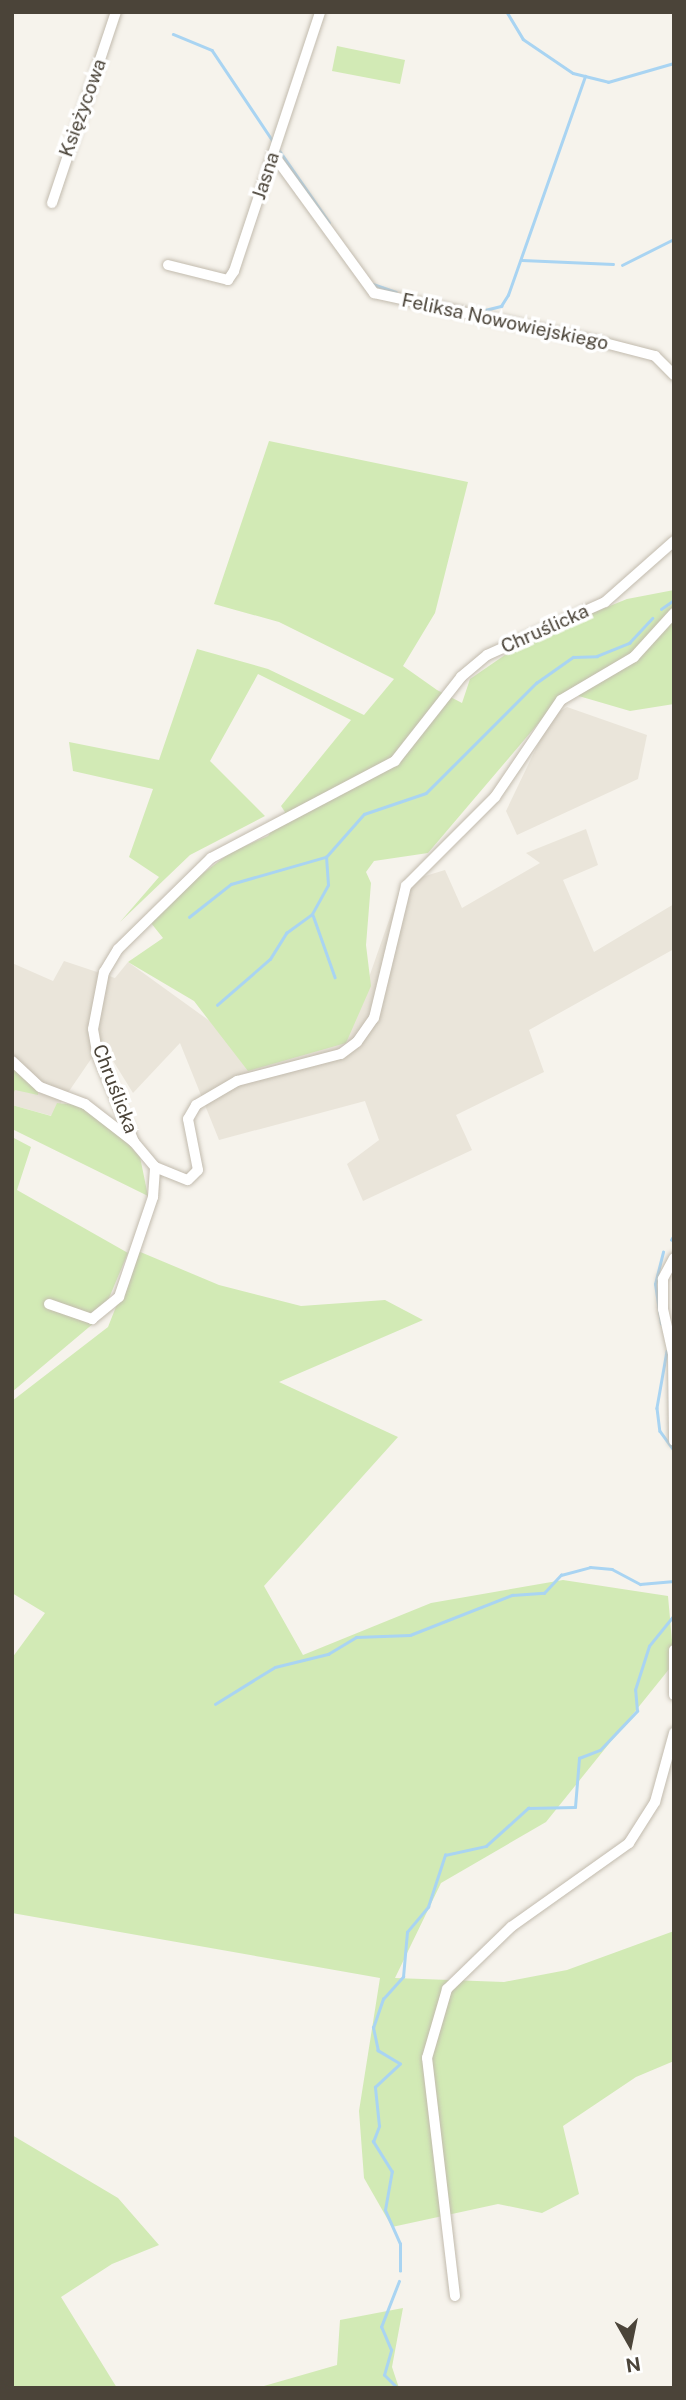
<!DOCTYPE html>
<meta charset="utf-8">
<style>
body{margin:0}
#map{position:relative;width:686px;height:2400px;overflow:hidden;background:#f6f3ec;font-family:"Public Sans",sans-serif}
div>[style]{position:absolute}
.residential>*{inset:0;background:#eae5da}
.green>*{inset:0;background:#d2eab5}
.stream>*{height:2.5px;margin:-1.25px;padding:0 1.25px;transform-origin:1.25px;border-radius:1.25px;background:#a9d4f2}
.roads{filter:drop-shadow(0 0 2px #c2bbae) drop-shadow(0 0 2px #c2bbae)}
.street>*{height:10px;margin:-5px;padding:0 5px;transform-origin:5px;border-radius:5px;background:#fff}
span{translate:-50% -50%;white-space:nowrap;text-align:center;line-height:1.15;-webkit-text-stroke:7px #fff;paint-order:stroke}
.street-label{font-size:19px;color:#4b4439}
.frame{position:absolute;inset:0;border:14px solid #4b4439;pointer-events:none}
.north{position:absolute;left:595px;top:2309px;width:70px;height:70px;-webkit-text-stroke:5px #fff;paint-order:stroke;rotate:171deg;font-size:19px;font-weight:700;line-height:28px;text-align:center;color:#4b4439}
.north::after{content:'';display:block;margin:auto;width:24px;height:32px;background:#4b4439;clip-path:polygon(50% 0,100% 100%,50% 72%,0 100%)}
</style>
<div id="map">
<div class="residential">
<i style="clip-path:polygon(567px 707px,647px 735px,638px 779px,517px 835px,506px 811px,551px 717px)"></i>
<i style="clip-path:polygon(586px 829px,598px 865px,563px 880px,594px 952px,674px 904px,674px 949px,529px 1030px,544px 1072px,456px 1115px,472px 1150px,363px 1201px,347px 1164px,379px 1140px,365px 1101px,219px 1140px,180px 1043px,133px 1093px,102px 1043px,52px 1116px,12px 1105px,12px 963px,53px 981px,64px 961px,115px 978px,128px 962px,218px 1027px,346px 1043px,402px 883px,445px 870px,462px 908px,540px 863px,526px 853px)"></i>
</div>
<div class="green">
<i style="clip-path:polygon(337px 46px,405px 60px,400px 84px,332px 71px)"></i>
<i style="clip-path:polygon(269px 441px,468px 482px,435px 613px,403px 666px,437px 690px,462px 703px,470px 679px,528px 639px,627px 599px,674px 590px,674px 704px,630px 711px,565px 692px,428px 853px,374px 861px,366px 872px,371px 883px,366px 945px,371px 986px,346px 1043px,248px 1071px,194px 1001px,128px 962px,163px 938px,151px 923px,189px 884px,231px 852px,268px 836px,285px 812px,281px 806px,351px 720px,258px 674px,210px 761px,265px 816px,190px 855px,120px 922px,159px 877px,129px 857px,153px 789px,73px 771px,69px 742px,159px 760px,197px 649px,268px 669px,364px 715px,394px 679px,279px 622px,214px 604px)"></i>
<i style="clip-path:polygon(12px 1066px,38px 1090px,38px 1095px,15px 1090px,12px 1096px)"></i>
<i style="clip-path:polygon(57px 1103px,78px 1105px,112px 1127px,140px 1157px,148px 1196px,12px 1129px,12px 1105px,51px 1116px)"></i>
<i style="clip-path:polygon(12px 1137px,31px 1147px,17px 1190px,128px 1253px,101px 1317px,12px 1392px)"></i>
<i style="clip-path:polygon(138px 1251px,219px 1285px,301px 1306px,385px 1300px,423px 1320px,279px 1382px,398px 1437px,264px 1586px,303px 1655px,431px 1603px,563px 1580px,668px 1596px,674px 1663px,546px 1822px,441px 1883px,395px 1978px,504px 1982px,567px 1970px,674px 1931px,674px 2061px,636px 2077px,563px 2126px,579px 2194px,542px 2213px,498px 2204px,392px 2227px,364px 2178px,359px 2111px,380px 1978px,12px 1913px,12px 1658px,45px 1613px,12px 1593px,12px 1401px,108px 1327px)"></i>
<i style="clip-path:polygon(12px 2135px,118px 2198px,159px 2245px,112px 2264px,61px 2297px,117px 2388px,12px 2388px)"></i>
<i style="clip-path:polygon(403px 2308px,392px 2367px,399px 2388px,257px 2388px,337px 2365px,340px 2320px)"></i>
</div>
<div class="stream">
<i style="left:507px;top:12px;width:31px;rotate:59deg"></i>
<i style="left:523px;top:39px;width:60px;rotate:34.2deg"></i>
<i style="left:573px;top:73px;width:36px;rotate:14deg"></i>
<i style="left:608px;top:82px;width:69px;rotate:-16.1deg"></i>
<i style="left:173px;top:34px;width:42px;rotate:22.3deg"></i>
<i style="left:212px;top:50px;width:110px;rotate:56.2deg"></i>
<i style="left:279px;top:150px;width:88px;rotate:55.2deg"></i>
<i style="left:522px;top:260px;width:91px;rotate:2.5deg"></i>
<i style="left:622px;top:265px;width:58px;rotate:-26.6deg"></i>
<i style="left:373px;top:284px;width:24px;rotate:19deg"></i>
<i style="left:481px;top:311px;width:21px;rotate:-14deg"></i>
<i style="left:501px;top:306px;width:13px;rotate:-58deg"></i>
<i style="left:508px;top:295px;width:232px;rotate:-70.6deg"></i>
<i style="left:661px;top:609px;width:16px;rotate:-35deg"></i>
<i style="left:313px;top:915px;width:66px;rotate:70.5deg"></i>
<i style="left:189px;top:917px;width:53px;rotate:-38.2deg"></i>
<i style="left:231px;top:884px;width:98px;rotate:-16deg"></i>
<i style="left:217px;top:1005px;width:70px;rotate:-41deg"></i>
<i style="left:270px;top:959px;width:31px;rotate:-58deg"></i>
<i style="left:286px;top:933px;width:32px;rotate:-36deg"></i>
<i style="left:312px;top:914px;width:33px;rotate:-61deg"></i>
<i style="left:328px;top:885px;width:28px;rotate:-94deg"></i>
<i style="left:326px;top:857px;width:57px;rotate:-48.5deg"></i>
<i style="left:364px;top:814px;width:65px;rotate:-18.7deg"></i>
<i style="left:426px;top:793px;width:156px;rotate:-45deg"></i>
<i style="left:536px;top:683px;width:45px;rotate:-35.1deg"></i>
<i style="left:573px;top:657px;width:24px;rotate:-2deg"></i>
<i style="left:597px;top:656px;width:35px;rotate:-22deg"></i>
<i style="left:629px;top:643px;width:34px;rotate:-47deg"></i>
<i style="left:671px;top:1240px;width:6px;rotate:-59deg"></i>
<i style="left:661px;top:1324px;width:40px;rotate:-98.5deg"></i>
<i style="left:655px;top:1284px;width:33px;rotate:-76deg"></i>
<i style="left:667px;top:1351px;width:58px;rotate:100deg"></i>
<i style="left:657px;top:1408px;width:23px;rotate:83deg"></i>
<i style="left:660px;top:1431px;width:24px;rotate:54deg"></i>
<i style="left:215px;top:1704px;width:70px;rotate:-31.7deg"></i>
<i style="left:275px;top:1667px;width:55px;rotate:-13.8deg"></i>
<i style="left:328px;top:1654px;width:33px;rotate:-31deg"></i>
<i style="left:356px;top:1637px;width:54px;rotate:-2.1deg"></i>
<i style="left:410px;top:1635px;width:110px;rotate:-21.4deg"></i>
<i style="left:512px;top:1595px;width:32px;rotate:-4deg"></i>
<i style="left:544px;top:1593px;width:25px;rotate:-47deg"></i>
<i style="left:561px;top:1575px;width:30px;rotate:-15deg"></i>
<i style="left:590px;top:1567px;width:22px;rotate:5deg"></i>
<i style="left:612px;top:1569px;width:32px;rotate:28deg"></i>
<i style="left:640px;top:1584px;width:34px;rotate:-5deg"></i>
<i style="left:400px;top:2271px;width:27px;rotate:-90deg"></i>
<i style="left:400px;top:2244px;width:37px;rotate:-114deg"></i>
<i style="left:385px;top:2210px;width:39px;rotate:-80deg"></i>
<i style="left:392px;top:2172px;width:36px;rotate:-122deg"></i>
<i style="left:373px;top:2142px;width:17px;rotate:-69deg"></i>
<i style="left:379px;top:2126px;width:39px;rotate:-96deg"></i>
<i style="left:375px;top:2087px;width:34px;rotate:-43deg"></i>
<i style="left:400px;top:2064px;width:26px;rotate:-149deg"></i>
<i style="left:378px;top:2051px;width:24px;rotate:-102deg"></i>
<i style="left:373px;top:2028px;width:31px;rotate:-71deg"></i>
<i style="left:383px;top:1999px;width:30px;rotate:-48deg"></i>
<i style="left:403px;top:1977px;width:45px;rotate:-84.9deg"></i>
<i style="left:407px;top:1932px;width:33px;rotate:-50deg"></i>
<i style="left:428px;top:1907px;width:55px;rotate:-71.9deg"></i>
<i style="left:445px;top:1855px;width:42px;rotate:-12.4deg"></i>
<i style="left:486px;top:1846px;width:57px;rotate:-42.1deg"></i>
<i style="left:528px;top:1808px;width:47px;rotate:-1.2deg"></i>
<i style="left:575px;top:1807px;width:49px;rotate:-85.3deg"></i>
<i style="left:579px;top:1758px;width:22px;rotate:-21deg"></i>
<i style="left:600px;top:1750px;width:54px;rotate:-46.5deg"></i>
<i style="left:637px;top:1711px;width:21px;rotate:-95deg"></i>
<i style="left:635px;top:1690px;width:46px;rotate:-72.3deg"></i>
<i style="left:649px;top:1646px;width:40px;rotate:-51deg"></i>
<i style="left:397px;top:2388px;width:18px;rotate:-135deg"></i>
<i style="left:384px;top:2375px;width:26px;rotate:-74deg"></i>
<i style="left:391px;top:2350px;width:25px;rotate:-113deg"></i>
<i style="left:381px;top:2327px;width:49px;rotate:-68.6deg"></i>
</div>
<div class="roads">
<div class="street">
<i style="left:273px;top:154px;width:172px;rotate:54deg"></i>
<i style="left:374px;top:293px;width:232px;rotate:12.2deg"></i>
<i style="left:601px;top:342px;width:56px;rotate:14.5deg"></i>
<i style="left:655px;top:356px;width:27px;rotate:45deg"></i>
<i style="left:52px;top:203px;width:201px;rotate:-71.5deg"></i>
<i style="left:168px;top:265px;width:62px;rotate:14deg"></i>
<i style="left:228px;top:280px;width:11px;rotate:-56deg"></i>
<i style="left:234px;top:271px;width:273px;rotate:-71.6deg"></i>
<i style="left:674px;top:541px;width:92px;rotate:138.5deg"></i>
<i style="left:605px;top:602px;width:129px;rotate:155.8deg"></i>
<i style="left:487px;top:655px;width:34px;rotate:140deg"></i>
<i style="left:461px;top:677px;width:107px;rotate:128.2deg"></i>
<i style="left:395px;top:761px;width:208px;rotate:152.2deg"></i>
<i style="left:211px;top:858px;width:130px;rotate:135.6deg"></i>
<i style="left:118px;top:949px;width:27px;rotate:121deg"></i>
<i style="left:104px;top:972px;width:58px;rotate:100.9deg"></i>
<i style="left:93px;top:1029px;width:27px;rotate:80deg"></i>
<i style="left:98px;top:1056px;width:93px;rotate:67.3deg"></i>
<i style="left:134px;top:1142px;width:33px;rotate:50deg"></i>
<i style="left:155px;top:1167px;width:35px;rotate:22deg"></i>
<i style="left:188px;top:1180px;width:14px;rotate:-45deg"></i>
<i style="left:198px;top:1170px;width:52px;rotate:-101.1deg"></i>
<i style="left:188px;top:1119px;width:16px;rotate:-60deg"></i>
<i style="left:196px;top:1105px;width:48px;rotate:-30.3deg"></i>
<i style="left:237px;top:1081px;width:107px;rotate:-14.6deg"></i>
<i style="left:341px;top:1054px;width:20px;rotate:-37deg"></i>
<i style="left:357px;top:1042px;width:29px;rotate:-55deg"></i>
<i style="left:374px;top:1018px;width:136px;rotate:-76.4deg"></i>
<i style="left:406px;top:886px;width:126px;rotate:-45deg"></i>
<i style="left:495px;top:797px;width:117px;rotate:-55.8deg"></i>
<i style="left:561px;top:700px;width:85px;rotate:-30.5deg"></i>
<i style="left:634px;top:657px;width:59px;rotate:-47.7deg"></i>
<i style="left:12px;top:1061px;width:38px;rotate:43deg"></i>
<i style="left:40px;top:1087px;width:48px;rotate:20.7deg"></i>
<i style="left:85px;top:1104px;width:62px;rotate:37.8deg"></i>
<i style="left:674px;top:1258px;width:24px;rotate:118deg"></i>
<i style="left:663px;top:1279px;width:30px;rotate:90deg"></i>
<i style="left:663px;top:1309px;width:46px;rotate:77.5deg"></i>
<i style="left:673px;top:1354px;width:87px;rotate:89.3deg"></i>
<i style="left:49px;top:1304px;width:46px;rotate:19.2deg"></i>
<i style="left:92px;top:1319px;width:35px;rotate:-39deg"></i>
<i style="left:119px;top:1297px;width:106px;rotate:-71.2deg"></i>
<i style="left:153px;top:1197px;width:30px;rotate:-86deg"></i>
<i style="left:674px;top:1650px;width:45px;rotate:90deg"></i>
<i style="left:455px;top:2296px;width:240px;rotate:-96.7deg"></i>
<i style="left:427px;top:2058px;width:72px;rotate:-73.8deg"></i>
<i style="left:447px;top:1989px;width:89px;rotate:-44.1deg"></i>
<i style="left:511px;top:1927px;width:145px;rotate:-35.4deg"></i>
<i style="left:629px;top:1843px;width:49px;rotate:-57.6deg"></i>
<i style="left:655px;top:1802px;width:72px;rotate:-74.6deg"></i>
</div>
</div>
<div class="street-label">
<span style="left:83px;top:108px;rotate:-70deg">Księżycowa</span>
<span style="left:266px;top:176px;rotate:-72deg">Jasna</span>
<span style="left:505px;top:322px;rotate:12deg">Feliksa Nowowiejskiego</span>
<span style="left:545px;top:629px;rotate:-24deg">Chruślicka</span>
<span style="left:115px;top:1089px;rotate:69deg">Chruślicka</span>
</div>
<div class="frame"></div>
<div class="north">N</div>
</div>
